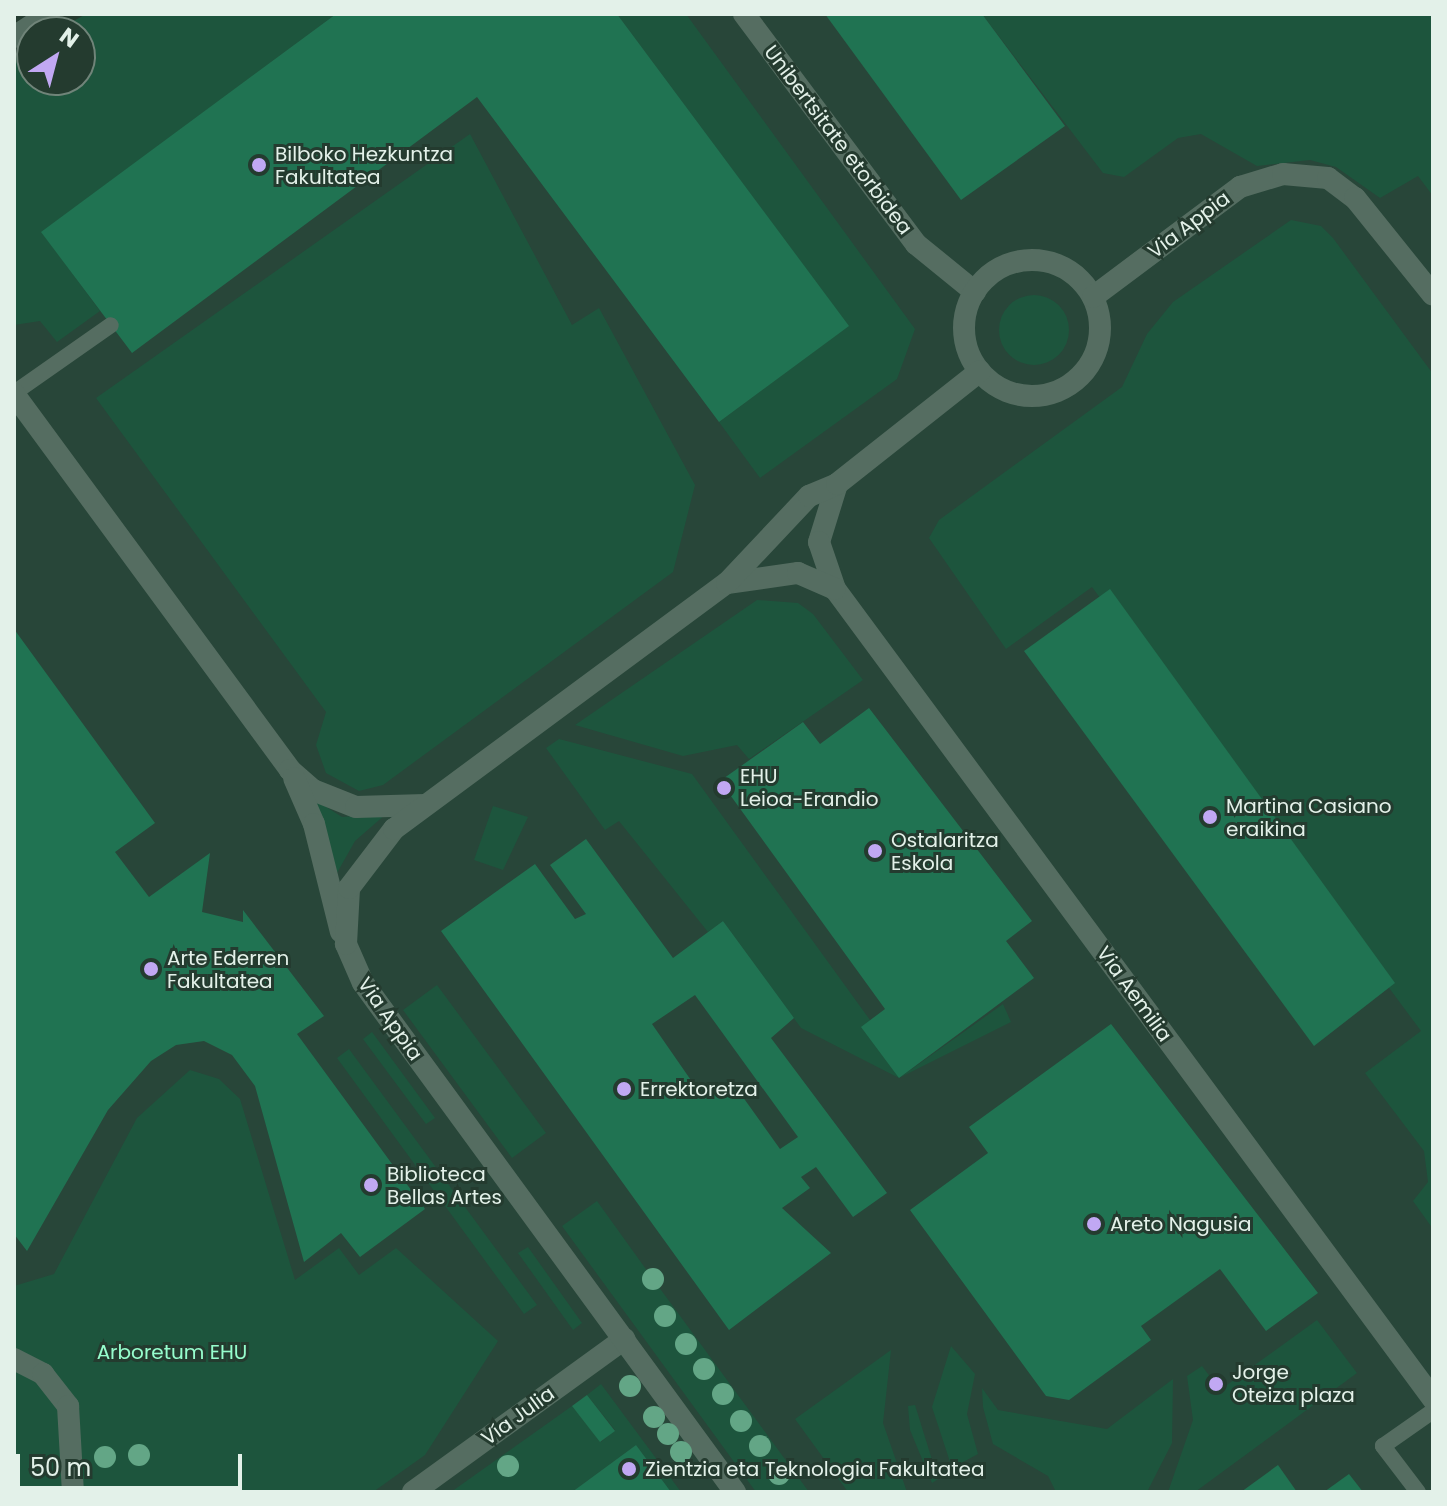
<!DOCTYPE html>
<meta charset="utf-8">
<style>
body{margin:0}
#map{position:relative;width:1447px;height:1506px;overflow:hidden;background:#243b2f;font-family:Poppins,sans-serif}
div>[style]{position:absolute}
.built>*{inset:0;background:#284639}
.green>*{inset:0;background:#1d553d}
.round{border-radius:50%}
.building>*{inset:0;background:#207352}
.service>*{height:16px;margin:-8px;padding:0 8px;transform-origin:8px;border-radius:8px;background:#556d61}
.pedestrian>*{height:22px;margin:-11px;padding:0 11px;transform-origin:11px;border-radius:11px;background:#556d61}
.minor>*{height:22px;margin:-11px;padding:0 11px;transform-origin:11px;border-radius:11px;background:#556d61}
.minor>.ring{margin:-11px;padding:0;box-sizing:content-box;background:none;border:22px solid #556d61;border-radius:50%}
.trees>*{width:22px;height:22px;margin:-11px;border-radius:50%;background:#63a686}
.dots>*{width:22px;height:22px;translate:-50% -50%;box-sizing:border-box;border:4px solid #243b2f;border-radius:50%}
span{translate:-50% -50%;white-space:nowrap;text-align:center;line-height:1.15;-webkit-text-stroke:6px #243b2f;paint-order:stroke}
.street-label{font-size:20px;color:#e3f1e9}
.poi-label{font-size:20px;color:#e3f1e9}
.left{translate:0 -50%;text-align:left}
.park-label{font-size:20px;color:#96fdcd}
.frame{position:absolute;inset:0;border:16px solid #e3f1e9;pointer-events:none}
.north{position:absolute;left:16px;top:16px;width:80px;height:80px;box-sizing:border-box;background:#243b2f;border:2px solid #708479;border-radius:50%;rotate:36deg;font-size:22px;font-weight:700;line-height:32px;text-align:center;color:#e3f1e9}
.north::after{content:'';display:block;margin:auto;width:28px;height:36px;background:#c1a8f3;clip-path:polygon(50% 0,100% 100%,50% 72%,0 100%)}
.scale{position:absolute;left:16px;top:1454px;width:226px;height:36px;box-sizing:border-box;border:4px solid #e3f1e9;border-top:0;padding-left:10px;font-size:24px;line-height:28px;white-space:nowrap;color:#e3f1e9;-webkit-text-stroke:6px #243b2f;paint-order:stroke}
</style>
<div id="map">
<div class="built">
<i style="clip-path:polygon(107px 14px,1433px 14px,1433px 1492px,14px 1492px,14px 85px,80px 80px)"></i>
</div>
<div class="green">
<i style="clip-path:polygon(86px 14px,336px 14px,42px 232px,100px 311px,57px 342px,40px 321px,14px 325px,14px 55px,32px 44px,32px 80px,80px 80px,80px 32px,54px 32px)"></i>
<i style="clip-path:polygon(617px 14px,686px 14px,915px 329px,897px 379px,760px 478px,719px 422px,848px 326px)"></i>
<i style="clip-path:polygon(982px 14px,1433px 14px,1433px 196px,1418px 176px,1380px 198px,1336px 167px,1310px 160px,1257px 166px,1201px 134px,1178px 138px,1124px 177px,1103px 173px)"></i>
<i style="clip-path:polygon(470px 134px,572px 325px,599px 308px,695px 485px,673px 572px,383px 785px,359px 791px,326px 773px,316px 745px,326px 712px,96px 398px)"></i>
<i style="clip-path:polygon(1291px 220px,1321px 226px,1333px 238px,1433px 374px,1433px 1229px,1413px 1201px,1428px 1182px,1424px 1151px,1365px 1073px,1421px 1031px,1092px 587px,1006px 649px,929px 538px,939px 520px,1122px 387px,1147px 334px,1173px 302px)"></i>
<i class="round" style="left:999px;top:295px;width:70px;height:70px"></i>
<i style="clip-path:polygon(757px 600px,798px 603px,813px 614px,863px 680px,749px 759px,737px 745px,683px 756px,575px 725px)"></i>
<i style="clip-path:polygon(559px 739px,692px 774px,870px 1020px,899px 1078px,1003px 1004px,1011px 1022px,899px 1078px,801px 1028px,723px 921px,708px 932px,619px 821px,605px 830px,546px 748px)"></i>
<i style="clip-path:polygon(309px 796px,342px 817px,386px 814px,355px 841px,333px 880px)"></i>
<i style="clip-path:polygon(493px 806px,528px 817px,503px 870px,474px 860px)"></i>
<i style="clip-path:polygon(437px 985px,546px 1133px,512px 1158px,403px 1010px)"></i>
<i style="clip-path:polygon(372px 1032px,435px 1118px,426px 1124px,363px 1039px)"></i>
<i style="clip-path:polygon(349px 1049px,537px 1305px,524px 1314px,337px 1058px)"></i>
<i style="clip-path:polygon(190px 1070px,219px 1079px,240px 1099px,295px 1280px,339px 1248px,359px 1275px,396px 1248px,498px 1341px,425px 1455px,373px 1492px,14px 1492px,14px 1286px,54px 1274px,137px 1118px)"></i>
<i style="clip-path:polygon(597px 1201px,653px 1279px,809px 1492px,756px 1492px,562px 1226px)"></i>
<i style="clip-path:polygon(528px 1247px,582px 1323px,573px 1330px,518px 1253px)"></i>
<i style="clip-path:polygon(1317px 1320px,1357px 1373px,1195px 1492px,1168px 1492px,1193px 1420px,1187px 1376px,1202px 1366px,1220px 1390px)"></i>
<i style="clip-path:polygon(951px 1346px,975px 1374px,967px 1414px,978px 1454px,952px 1468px,932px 1407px)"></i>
<i style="clip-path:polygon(891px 1350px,883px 1423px,907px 1492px,848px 1492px,795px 1419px)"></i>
<i style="clip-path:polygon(1173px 1379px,1172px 1443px,1147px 1492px,1056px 1492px,1048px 1476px,993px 1444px,983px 1407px,982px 1388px,998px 1410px,1107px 1429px)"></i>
<i style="clip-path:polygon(601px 1384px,681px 1492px,671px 1492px,636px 1445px,572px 1492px,451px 1492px,572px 1406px,601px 1442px,615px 1430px,587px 1395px)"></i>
<i style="clip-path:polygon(915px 1405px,938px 1479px,932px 1483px,910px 1430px,908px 1406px)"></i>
</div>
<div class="building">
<i style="clip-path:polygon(336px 14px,617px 14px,849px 326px,719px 422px,477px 97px,132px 353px,41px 232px)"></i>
<i style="clip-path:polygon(825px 14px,982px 14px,1065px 126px,961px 200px)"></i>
<i style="clip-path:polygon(1110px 589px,1395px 983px,1314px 1046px,1024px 651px)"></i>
<i style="clip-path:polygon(14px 629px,155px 823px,115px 852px,149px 897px,210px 853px,202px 912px,243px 922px,243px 910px,324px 1016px,297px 1034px,425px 1209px,360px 1257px,341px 1233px,304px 1262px,255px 1086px,232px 1055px,204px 1041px,176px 1045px,151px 1061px,108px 1110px,27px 1251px,14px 1234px)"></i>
<i style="clip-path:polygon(869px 708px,1032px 921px,1006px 941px,1034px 978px,899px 1078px,861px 1027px,885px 1009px,720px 781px,803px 722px,820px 744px)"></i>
<i style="clip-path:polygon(evenodd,586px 839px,673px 958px,723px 921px,794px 1018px,771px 1038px,887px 1193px,853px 1217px,816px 1167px,801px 1177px,810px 1188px,782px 1208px,831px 1253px,729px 1330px,441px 931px,535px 864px,575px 919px,586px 914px,550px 865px,586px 839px,695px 995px,798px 1137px,780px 1149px,730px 1079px,704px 1099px,652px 1024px,695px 995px)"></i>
<i style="clip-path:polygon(1111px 1024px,1318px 1293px,1266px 1331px,1220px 1269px,1141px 1326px,1151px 1340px,1069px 1400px,1046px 1396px,910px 1210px,988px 1153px,969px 1127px)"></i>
<i style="clip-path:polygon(587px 1395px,615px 1431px,600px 1442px,572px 1406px)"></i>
<i style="clip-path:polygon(636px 1445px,671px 1492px,572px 1492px)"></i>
<i style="clip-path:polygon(1278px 1465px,1297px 1492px,1241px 1492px)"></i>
<i style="clip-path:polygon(1349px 1474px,1363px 1492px,1324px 1492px)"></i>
</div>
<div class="service">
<i style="left:14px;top:393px;width:118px;rotate:-35deg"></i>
<i style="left:1418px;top:1492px;width:58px;rotate:-127.3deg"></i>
<i style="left:1383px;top:1446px;width:61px;rotate:-35deg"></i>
</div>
<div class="pedestrian">
<i style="left:14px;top:1359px;width:33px;rotate:27deg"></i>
<i style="left:43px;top:1374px;width:41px;rotate:52deg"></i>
<i style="left:68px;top:1406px;width:86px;rotate:86.7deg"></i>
</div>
<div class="minor">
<i style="left:744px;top:14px;width:287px;rotate:53.2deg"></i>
<i style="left:916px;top:244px;width:76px;rotate:39.1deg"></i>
<i style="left:14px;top:37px;width:42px;rotate:-33.3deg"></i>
<i class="ring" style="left:964px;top:260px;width:114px;height:114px"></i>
<i style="left:1093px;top:297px;width:184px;rotate:-36.8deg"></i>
<i style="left:1240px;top:187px;width:45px;rotate:-16.8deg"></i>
<i style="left:1283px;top:174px;width:45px;rotate:5.1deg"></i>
<i style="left:1328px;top:178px;width:34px;rotate:37deg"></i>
<i style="left:1355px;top:198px;width:124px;rotate:51.2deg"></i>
<i style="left:14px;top:394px;width:466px;rotate:53.7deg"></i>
<i style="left:290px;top:770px;width:30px;rotate:41deg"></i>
<i style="left:313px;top:790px;width:46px;rotate:21.6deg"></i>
<i style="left:356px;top:807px;width:69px;rotate:-1.7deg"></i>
<i style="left:837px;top:484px;width:61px;rotate:107.2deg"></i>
<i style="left:819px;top:542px;width:50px;rotate:71.2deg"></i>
<i style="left:835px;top:589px;width:1007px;rotate:53.56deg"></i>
<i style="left:727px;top:583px;width:72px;rotate:-8deg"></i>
<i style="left:798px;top:573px;width:40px;rotate:23.4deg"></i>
<i style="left:294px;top:778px;width:50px;rotate:66.5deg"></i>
<i style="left:314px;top:824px;width:111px;rotate:76deg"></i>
<i style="left:413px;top:1492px;width:261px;rotate:-35.9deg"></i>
<i style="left:735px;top:1492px;width:630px;rotate:-126.16deg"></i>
<i style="left:363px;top:983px;width:43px;rotate:-113.6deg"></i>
<i style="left:346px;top:944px;width:56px;rotate:-86.9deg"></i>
<i style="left:349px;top:888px;width:74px;rotate:-52.7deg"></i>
<i style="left:394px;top:829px;width:414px;rotate:-36.5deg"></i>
<i style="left:727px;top:583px;width:120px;rotate:-46.7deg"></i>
<i style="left:809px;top:496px;width:30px;rotate:-23deg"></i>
<i style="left:837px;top:484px;width:182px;rotate:-38.3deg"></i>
</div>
<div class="trees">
<i style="left:653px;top:1279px"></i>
<i style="left:665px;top:1316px"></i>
<i style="left:686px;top:1344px"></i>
<i style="left:704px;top:1369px"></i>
<i style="left:630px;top:1386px"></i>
<i style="left:723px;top:1394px"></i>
<i style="left:654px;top:1417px"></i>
<i style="left:741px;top:1421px"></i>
<i style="left:668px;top:1434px"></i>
<i style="left:760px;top:1446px"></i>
<i style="left:681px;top:1452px"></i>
<i style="left:139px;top:1455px"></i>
<i style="left:105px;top:1457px"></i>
<i style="left:508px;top:1466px"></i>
<i style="left:779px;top:1474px"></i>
</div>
<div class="dots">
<i style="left:259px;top:165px;background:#c1a8f3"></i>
<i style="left:724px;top:788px;background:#c1a8f3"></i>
<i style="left:1210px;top:817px;background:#c1a8f3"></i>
<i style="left:875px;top:851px;background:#c1a8f3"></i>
<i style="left:151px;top:969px;background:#c1a8f3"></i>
<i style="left:624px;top:1089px;background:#c1a8f3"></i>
<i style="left:371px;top:1185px;background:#c1a8f3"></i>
<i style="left:1094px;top:1224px;background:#c1a8f3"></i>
<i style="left:1216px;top:1384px;background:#c1a8f3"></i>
<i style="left:629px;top:1469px;background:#c1a8f3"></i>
</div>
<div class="street-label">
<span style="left:838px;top:140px;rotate:53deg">Unibertsitate etorbidea</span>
<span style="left:1189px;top:225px;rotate:-37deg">Via Appia</span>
<span style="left:1134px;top:994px;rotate:54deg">Via Aemilia</span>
<span style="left:390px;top:1019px;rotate:55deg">Via Appia</span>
<span style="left:518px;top:1416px;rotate:-36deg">Vía Julia</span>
</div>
<div class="poi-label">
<span class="left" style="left:275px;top:166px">Bilboko Hezkuntza<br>Fakultatea</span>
<span class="left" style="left:740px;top:788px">EHU<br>Leioa-Erandio</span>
<span class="left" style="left:1226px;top:818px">Martina Casiano<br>eraikina</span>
<span class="left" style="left:891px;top:852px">Ostalaritza<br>Eskola</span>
<span class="left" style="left:167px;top:970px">Arte Ederren<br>Fakultatea</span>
<span class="left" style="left:640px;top:1089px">Errektoretza</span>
<span class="left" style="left:387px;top:1186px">Biblioteca<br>Bellas Artes</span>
<span class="left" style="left:1110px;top:1224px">Areto Nagusia</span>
<span class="left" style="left:1232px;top:1384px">Jorge<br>Oteiza plaza</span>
<span class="left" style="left:645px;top:1469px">Zientzia eta Teknologia Fakultatea</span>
</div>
<div class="park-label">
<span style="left:172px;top:1352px">Arboretum EHU</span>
</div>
<div class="frame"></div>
<div class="north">N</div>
<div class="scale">50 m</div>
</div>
